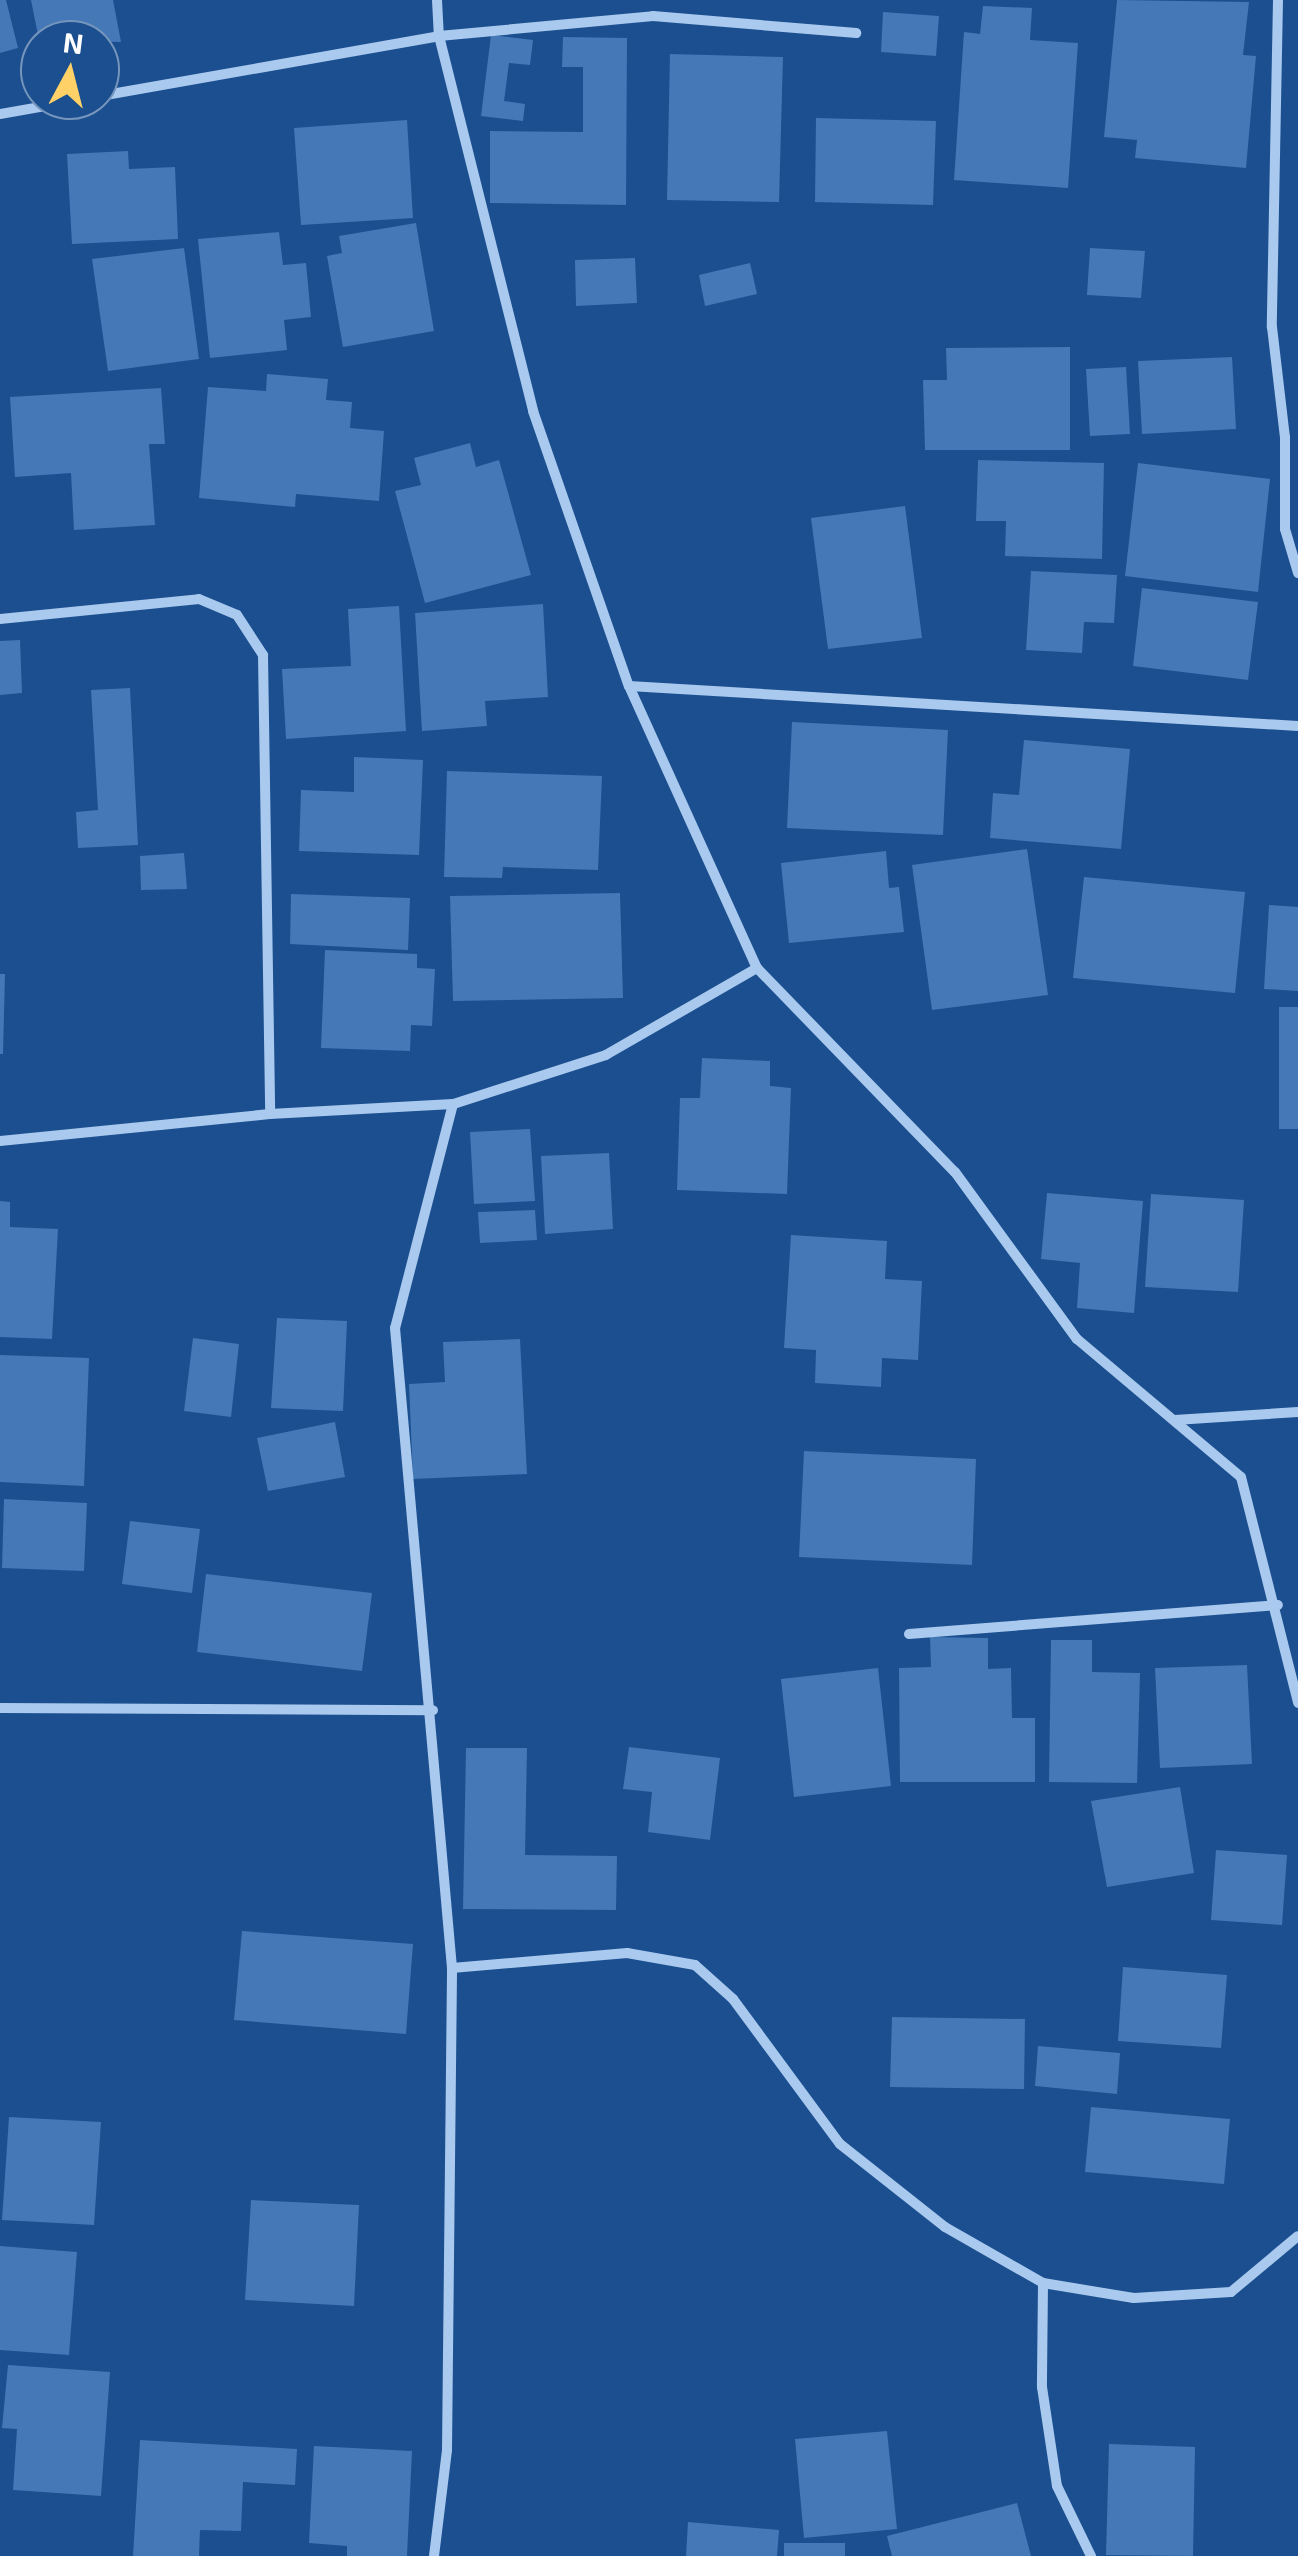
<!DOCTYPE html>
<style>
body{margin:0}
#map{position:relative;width:1298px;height:2556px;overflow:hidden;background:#1b4f8f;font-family:"Exo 2",sans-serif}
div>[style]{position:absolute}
.building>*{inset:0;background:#4478b7}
.minor>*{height:10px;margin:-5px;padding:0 5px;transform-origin:5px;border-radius:5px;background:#a9c9ee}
span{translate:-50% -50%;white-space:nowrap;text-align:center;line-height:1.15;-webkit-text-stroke:8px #1b4f8f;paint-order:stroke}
.north{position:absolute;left:20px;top:20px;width:100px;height:100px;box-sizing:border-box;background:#1b4f8f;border:2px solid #7695bc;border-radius:50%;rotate:7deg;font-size:28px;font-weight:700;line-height:40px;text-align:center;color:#fff}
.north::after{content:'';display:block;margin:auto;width:35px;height:45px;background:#ffd166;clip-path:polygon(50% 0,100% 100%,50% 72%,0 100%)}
</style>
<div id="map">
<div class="building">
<i style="clip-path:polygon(0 0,6px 0,18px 48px,0 53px)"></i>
<i style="clip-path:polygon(31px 0,113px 0,121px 42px,39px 40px)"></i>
<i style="clip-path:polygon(1117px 0,1249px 2px,1243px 55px,1256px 56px,1246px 168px,1135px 158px,1137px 140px,1104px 137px)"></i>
<i style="clip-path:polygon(983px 6px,1032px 8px,1030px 40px,1078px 43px,1068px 188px,954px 180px,964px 32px,980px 34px)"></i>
<i style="clip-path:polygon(883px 12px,939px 16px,936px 56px,881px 52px)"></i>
<i style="clip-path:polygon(491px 35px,533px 40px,530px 65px,509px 63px,504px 101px,525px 104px,523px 121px,481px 116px)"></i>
<i style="clip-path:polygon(563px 37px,627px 38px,626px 205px,490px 203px,490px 131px,583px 132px,583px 67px,562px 67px)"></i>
<i style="clip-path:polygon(670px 54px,783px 57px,779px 202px,667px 200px)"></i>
<i style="clip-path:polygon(816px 118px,936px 121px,933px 205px,815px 202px)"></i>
<i style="clip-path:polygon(407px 120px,413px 218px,301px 225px,294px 128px)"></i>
<i style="clip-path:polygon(128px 151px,129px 169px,175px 167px,178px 239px,72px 244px,67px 154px)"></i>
<i style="clip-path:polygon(416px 223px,434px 331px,343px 347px,327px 256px,342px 253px,339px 236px)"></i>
<i style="clip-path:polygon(279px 232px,283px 265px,306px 263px,311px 317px,284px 320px,287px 350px,210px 358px,198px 239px)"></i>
<i style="clip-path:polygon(184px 248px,199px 359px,108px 371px,92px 259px)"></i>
<i style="clip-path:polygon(1090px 248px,1145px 251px,1141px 298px,1087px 295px)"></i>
<i style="clip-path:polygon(635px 258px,637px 303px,576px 306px,575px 260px)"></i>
<i style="clip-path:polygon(750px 263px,757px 294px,705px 306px,699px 275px)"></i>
<i style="clip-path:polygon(1070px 347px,1070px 450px,925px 450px,923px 380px,947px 380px,946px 348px)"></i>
<i style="clip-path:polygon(1232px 357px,1236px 429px,1142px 434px,1138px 361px)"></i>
<i style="clip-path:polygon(1126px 367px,1130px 434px,1090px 436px,1086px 369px)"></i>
<i style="clip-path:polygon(267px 374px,328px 379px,326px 400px,352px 402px,350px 428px,384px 431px,379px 501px,296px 494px,295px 507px,199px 498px,208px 387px,266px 391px)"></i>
<i style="clip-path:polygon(161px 388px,165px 444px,149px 444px,155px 525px,74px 530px,71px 473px,15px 477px,10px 397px)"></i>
<i style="clip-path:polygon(470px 443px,476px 467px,499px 460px,531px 575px,425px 603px,395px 491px,421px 485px,414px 458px)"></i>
<i style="clip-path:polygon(978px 460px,1104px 463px,1102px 559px,1005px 556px,1006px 521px,976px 521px)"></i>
<i style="clip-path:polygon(1138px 463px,1270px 479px,1258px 592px,1125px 576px)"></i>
<i style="clip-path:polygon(905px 506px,922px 638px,828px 649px,811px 518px)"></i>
<i style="clip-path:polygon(1031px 571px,1117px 575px,1114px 623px,1084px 622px,1082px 653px,1026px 650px)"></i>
<i style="clip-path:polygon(1142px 588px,1258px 602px,1248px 680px,1133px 666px)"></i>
<i style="clip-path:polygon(543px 604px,548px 697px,485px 701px,487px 726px,422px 731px,415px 613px)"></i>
<i style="clip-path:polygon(399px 606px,406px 731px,286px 739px,282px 669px,351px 666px,348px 609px)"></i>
<i style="clip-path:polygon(20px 640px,22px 693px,0 695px,0 641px)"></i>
<i style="clip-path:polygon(130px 688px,138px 845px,78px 848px,76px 812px,98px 810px,91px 690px)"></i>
<i style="clip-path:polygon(792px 722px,948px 730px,943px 835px,787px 828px)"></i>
<i style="clip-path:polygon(1024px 740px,1130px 749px,1121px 849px,990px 838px,993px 793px,1019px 795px)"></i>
<i style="clip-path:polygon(354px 757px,423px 760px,419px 855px,299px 851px,301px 790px,354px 792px)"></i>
<i style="clip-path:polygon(447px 771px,602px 776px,598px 870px,503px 867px,502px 878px,444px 877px)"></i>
<i style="clip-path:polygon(1027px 849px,1048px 995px,932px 1010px,912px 865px)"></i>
<i style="clip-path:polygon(886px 851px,889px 888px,899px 887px,904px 932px,789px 943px,781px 863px)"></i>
<i style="clip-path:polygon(184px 853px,187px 889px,141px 890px,140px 856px)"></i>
<i style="clip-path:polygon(1084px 877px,1245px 892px,1235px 993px,1073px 978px)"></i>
<i style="clip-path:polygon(620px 893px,623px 998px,453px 1001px,450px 896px)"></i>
<i style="clip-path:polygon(291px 894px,410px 898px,408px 950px,290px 944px)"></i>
<i style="clip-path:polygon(1269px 905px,1298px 907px,1298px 991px,1264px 989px)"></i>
<i style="clip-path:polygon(325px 950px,417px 954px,417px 968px,435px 969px,432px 1026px,411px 1025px,410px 1051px,321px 1048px)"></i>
<i style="clip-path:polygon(0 974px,5px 974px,3px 1054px,0 1054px)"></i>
<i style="clip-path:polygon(1279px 1007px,1298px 1007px,1298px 1129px,1279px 1129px)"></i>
<i style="clip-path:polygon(702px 1058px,770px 1061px,770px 1086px,791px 1088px,787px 1194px,677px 1190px,680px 1098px,700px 1098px)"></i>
<i style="clip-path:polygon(530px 1129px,535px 1201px,474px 1204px,470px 1132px)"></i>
<i style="clip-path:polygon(609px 1153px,613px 1229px,545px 1234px,541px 1156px)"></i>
<i style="clip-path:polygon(1047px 1193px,1143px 1201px,1134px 1313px,1077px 1308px,1080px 1263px,1041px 1259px)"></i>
<i style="clip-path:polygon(1151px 1194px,1244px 1200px,1238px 1292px,1145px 1287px)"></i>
<i style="clip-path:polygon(0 1201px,10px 1202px,10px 1227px,58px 1229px,52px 1339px,0 1337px)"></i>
<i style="clip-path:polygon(535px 1210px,537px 1240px,480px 1243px,478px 1212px)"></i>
<i style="clip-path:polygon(791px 1235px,887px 1241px,885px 1279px,922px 1281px,918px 1360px,882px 1358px,881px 1387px,815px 1383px,816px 1350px,784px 1348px)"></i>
<i style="clip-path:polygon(277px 1318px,347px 1321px,343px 1411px,271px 1408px)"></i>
<i style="clip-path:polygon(193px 1338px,239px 1344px,231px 1417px,184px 1411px)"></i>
<i style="clip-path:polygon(520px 1339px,527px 1474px,413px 1479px,409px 1384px,445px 1382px,443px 1342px)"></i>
<i style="clip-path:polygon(0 1355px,89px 1358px,84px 1486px,0 1482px)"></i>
<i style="clip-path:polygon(335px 1422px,345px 1477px,268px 1491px,257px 1438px)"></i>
<i style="clip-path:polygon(804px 1451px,976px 1459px,972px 1565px,799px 1557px)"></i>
<i style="clip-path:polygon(4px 1499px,87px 1503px,84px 1571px,2px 1568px)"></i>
<i style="clip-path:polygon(130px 1521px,200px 1529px,192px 1593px,122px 1584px)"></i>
<i style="clip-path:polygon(206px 1574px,372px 1593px,362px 1671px,197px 1652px)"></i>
<i style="clip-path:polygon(930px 1637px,988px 1638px,988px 1669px,1011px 1668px,1012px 1718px,1035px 1718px,1035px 1782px,900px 1782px,899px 1668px,931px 1667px)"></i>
<i style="clip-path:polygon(1051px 1640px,1092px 1640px,1092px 1672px,1140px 1673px,1137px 1783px,1049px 1782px)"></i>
<i style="clip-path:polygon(1247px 1665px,1252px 1764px,1160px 1768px,1155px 1668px)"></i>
<i style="clip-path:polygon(878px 1668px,891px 1786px,794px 1797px,781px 1679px)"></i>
<i style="clip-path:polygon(629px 1747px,720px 1758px,710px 1840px,648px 1832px,652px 1792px,623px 1789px)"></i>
<i style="clip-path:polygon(466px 1748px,527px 1748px,525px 1855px,617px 1856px,616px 1910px,463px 1909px)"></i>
<i style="clip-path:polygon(1180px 1787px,1194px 1873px,1107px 1887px,1091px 1801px)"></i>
<i style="clip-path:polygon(1216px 1850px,1287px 1855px,1282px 1925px,1211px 1920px)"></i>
<i style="clip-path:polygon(242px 1931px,413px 1944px,406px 2034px,234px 2020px)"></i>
<i style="clip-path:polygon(1123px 1967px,1227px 1975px,1221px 2048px,1118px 2041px)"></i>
<i style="clip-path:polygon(892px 2017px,1025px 2019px,1024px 2089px,890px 2087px)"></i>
<i style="clip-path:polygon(1038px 2046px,1120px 2053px,1117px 2094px,1035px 2086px)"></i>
<i style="clip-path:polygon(1091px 2107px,1230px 2119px,1224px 2184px,1085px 2172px)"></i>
<i style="clip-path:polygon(9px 2117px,101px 2122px,94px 2225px,2px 2220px)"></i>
<i style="clip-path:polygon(251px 2200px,359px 2205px,354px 2306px,245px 2300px)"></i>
<i style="clip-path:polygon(0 2246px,77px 2252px,69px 2355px,0 2350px)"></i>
<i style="clip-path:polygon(8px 2365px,110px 2372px,101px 2496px,13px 2490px,17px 2429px,2px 2428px)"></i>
<i style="clip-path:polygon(887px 2431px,897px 2529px,804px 2538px,795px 2439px)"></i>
<i style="clip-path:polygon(140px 2440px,297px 2449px,295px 2485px,243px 2482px,241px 2531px,200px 2530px,199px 2556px,133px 2556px)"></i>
<i style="clip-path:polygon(1109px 2444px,1195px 2447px,1193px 2556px,1106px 2555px)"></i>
<i style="clip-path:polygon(314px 2446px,412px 2451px,407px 2556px,347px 2556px,347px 2546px,309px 2543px)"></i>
<i style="clip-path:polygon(1017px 2503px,1031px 2556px,892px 2556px,887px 2536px)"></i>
<i style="clip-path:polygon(688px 2522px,779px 2530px,777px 2556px,686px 2556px)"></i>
<i style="clip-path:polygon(784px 2543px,845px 2543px,845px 2556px,784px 2556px)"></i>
</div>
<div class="minor">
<i style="left:437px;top:0;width:36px;rotate:87deg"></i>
<i style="left:439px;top:36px;width:387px;rotate:75.9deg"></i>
<i style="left:533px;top:411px;width:291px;rotate:70.8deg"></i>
<i style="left:629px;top:686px;width:310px;rotate:65.6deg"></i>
<i style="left:757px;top:968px;width:284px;rotate:45.9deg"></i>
<i style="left:955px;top:1172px;width:207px;rotate:53.9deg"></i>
<i style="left:1077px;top:1339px;width:214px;rotate:40.1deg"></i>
<i style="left:1241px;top:1477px;width:233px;rotate:75.8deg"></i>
<i style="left:1278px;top:0;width:327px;rotate:91.1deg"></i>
<i style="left:1272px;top:327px;width:111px;rotate:83.3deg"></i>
<i style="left:1285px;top:437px;width:92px;rotate:90deg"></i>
<i style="left:1285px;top:529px;width:46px;rotate:73.5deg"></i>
<i style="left:100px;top:96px;width:344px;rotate:-10deg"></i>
<i style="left:439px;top:36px;width:215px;rotate:-5.3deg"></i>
<i style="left:653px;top:16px;width:204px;rotate:4.8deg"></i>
<i style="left:0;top:114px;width:80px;rotate:-10deg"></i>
<i style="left:0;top:619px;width:200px;rotate:-5.7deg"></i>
<i style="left:199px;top:599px;width:41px;rotate:22.8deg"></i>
<i style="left:237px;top:615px;width:48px;rotate:57deg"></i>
<i style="left:263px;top:655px;width:459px;rotate:89.1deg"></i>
<i style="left:629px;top:686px;width:670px;rotate:3.42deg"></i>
<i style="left:757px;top:968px;width:174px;rotate:150.1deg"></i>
<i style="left:606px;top:1055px;width:161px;rotate:162.2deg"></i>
<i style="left:453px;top:1104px;width:231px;rotate:104.5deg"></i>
<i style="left:395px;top:1328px;width:643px;rotate:84.91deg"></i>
<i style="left:452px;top:1968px;width:176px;rotate:-4.9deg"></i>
<i style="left:627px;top:1953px;width:69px;rotate:10deg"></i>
<i style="left:695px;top:1965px;width:51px;rotate:41.8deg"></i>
<i style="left:733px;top:1999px;width:180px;rotate:53.6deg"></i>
<i style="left:840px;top:2144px;width:134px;rotate:38.3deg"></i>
<i style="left:945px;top:2227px;width:113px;rotate:29.7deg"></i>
<i style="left:1043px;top:2283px;width:92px;rotate:9.4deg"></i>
<i style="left:1134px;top:2298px;width:97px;rotate:-3.5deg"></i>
<i style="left:1231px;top:2292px;width:87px;rotate:-39.9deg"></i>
<i style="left:0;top:1141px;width:271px;rotate:-5.7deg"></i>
<i style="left:270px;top:1114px;width:183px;rotate:-3.1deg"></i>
<i style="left:1175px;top:1420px;width:123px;rotate:-3.7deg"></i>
<i style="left:909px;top:1634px;width:370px;rotate:-4.5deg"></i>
<i style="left:0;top:1708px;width:433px;rotate:0.3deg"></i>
<i style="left:1043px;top:2283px;width:104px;rotate:90.6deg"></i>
<i style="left:1042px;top:2387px;width:100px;rotate:81.4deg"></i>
<i style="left:1057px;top:2486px;width:78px;rotate:64.1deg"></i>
<i style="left:434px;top:2556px;width:107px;rotate:-83deg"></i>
<i style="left:447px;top:2450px;width:482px;rotate:-89.4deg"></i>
</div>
<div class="north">N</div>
</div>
